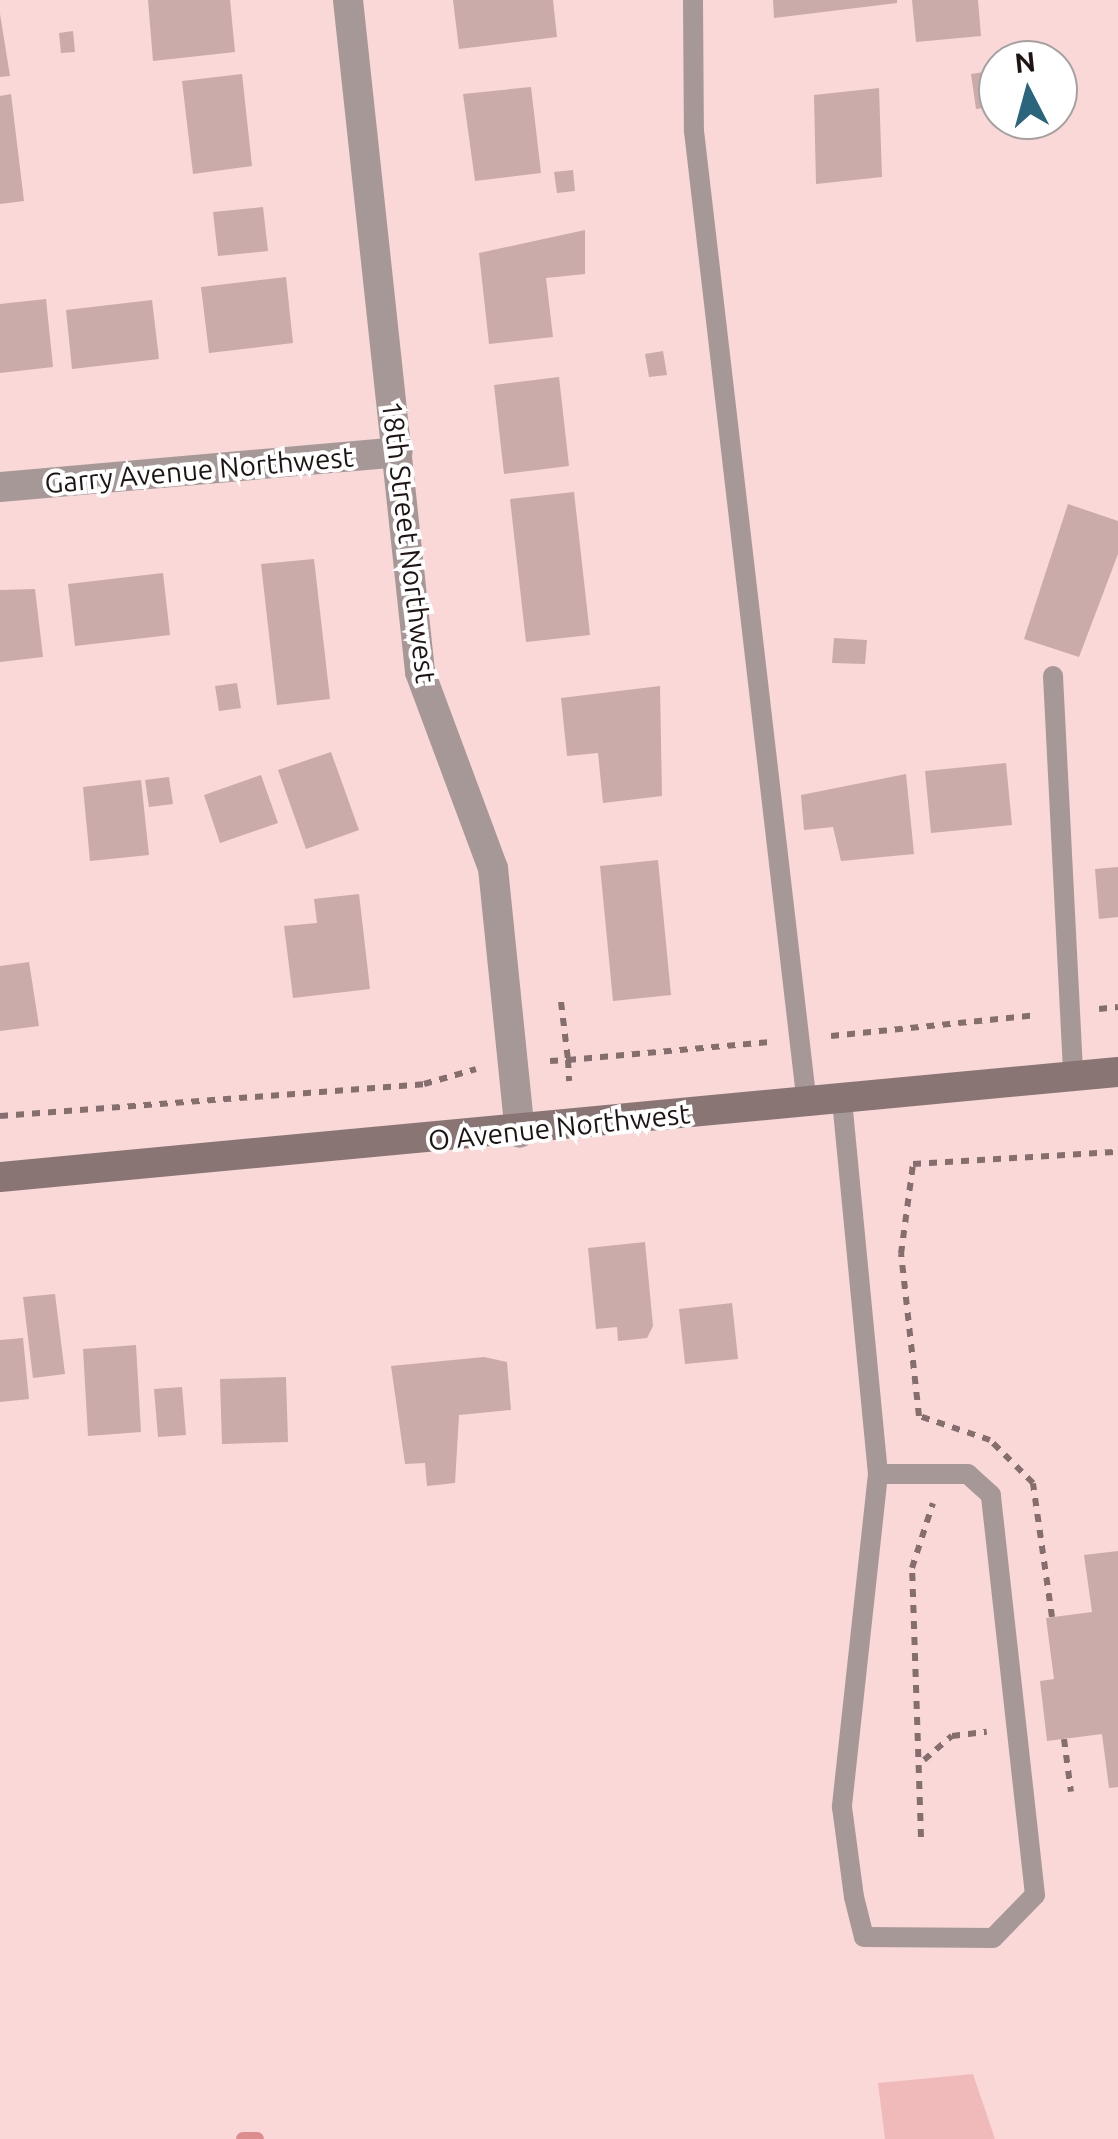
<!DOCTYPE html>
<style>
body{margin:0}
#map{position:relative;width:1118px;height:2139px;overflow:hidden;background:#f9d8d7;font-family:Ubuntu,sans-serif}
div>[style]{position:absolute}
.green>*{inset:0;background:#f0baba}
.stream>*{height:14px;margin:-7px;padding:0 7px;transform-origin:7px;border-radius:7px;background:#de8d8e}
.building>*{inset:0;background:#caabaa}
.path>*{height:6px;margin-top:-3px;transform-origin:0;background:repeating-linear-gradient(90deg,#846f6e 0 8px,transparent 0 16px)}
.lane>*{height:20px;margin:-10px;padding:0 10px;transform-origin:10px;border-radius:10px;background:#a79898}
.street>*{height:30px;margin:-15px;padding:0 15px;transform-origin:15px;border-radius:15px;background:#a79898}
.secondary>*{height:30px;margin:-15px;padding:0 15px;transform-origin:15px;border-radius:15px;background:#8a7575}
span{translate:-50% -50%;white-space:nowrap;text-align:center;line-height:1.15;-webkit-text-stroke:8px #fff;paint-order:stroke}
.street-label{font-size:28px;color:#1f1414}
.north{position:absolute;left:978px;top:40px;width:100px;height:100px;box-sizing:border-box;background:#fff;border:2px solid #a5a1a1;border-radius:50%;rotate:354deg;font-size:28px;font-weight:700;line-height:40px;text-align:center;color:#1f1414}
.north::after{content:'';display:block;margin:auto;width:35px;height:45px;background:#2a647d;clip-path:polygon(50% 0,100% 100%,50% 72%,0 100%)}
</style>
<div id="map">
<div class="green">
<i style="clip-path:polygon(973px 2074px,995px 2139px,885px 2139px,878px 2083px)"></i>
</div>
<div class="stream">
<i style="left:243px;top:2139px;width:14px"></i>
</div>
<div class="building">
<i style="clip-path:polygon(148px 0,230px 0,235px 52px,153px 61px)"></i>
<i style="clip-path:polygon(453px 0,553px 0,557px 37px,459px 49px)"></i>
<i style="clip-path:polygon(773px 0,897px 0,897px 3px,774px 18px)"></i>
<i style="clip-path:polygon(912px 0,978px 0,981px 36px,916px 42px)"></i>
<i style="clip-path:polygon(0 14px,10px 76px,0 77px)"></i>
<i style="clip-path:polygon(73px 31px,75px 52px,61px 53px,59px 33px)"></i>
<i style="clip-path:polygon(998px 70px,998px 106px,976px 109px,971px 74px)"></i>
<i style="clip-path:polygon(242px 74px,252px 166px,193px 174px,182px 81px)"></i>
<i style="clip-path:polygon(531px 87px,541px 173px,475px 181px,463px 94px)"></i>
<i style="clip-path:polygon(879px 88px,882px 177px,816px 184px,814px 95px)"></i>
<i style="clip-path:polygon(11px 94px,24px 201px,0 204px,0 96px)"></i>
<i style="clip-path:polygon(573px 170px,575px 191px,557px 193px,554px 172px)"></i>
<i style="clip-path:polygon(263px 207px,268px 251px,218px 256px,213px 212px)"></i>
<i style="clip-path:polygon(585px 230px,585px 274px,546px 278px,553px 337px,489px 344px,479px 253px)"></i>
<i style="clip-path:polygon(286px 277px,293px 343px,209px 353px,201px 287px)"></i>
<i style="clip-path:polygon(46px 299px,53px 367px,0 373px,0 304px)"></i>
<i style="clip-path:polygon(152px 300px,159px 359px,72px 369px,66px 310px)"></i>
<i style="clip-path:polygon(663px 351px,667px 375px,649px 377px,645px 354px)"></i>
<i style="clip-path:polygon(559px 377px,569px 466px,504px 474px,494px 385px)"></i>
<i style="clip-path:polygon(574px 492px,590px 635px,526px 642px,510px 499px)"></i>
<i style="clip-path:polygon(1068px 504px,1118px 521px,1118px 554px,1079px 657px,1024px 639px)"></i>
<i style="clip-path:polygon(314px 559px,330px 699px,277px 705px,261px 564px)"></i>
<i style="clip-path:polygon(163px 573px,170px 635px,75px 646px,68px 584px)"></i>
<i style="clip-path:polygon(35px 589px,43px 657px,0 662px,0 590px)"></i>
<i style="clip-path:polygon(834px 638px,867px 640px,865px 664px,832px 663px)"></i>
<i style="clip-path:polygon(237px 683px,241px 708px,219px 711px,215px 686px)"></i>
<i style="clip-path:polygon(660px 686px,662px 796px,603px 803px,598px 753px,567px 756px,561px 698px)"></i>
<i style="clip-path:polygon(331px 752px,359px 830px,306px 849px,278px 770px)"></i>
<i style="clip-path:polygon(1006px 763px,1012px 825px,931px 833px,925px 771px)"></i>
<i style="clip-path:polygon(906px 774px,914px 854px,841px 861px,833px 827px,804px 830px,801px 795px)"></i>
<i style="clip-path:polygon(261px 775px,278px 823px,220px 843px,204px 795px)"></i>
<i style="clip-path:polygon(169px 777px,173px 804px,149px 807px,145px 780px)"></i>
<i style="clip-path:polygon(141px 780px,149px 855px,90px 861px,83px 787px)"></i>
<i style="clip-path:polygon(658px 860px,671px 995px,613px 1001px,600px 866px)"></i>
<i style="clip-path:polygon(1118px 867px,1118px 917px,1099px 919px,1095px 869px)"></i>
<i style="clip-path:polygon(359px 894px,370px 989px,293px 998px,284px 926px,317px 923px,314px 899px)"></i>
<i style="clip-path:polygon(29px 962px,39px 1026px,0 1031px,0 966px)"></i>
<i style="clip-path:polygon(645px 1242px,653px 1326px,647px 1338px,618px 1341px,617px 1327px,596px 1329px,588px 1248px)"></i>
<i style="clip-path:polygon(55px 1294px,65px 1374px,33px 1378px,23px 1297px)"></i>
<i style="clip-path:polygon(732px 1303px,738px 1359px,685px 1364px,679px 1309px)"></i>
<i style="clip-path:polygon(23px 1338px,29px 1399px,0 1402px,0 1340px)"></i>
<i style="clip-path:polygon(136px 1345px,141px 1432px,88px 1436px,83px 1349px)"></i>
<i style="clip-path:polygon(484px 1357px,507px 1362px,511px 1410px,459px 1415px,455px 1483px,427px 1486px,425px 1463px,405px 1464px,391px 1366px)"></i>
<i style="clip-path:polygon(286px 1377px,288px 1442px,222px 1444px,220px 1379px)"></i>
<i style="clip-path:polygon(182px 1387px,186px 1435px,158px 1437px,154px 1389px)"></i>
<i style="clip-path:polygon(1118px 1551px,1118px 1787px,1109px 1788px,1102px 1734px,1047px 1741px,1040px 1681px,1054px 1679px,1046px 1618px,1092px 1612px,1084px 1555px)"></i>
</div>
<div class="path">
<i style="left:561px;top:1002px;width:58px;rotate:83.1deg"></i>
<i style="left:568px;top:1060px;width:201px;rotate:-5.1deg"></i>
<i style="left:1099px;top:1009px;width:19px;rotate:-6deg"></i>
<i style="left:831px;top:1036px;width:207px;rotate:-5.8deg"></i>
<i style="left:550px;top:1061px;width:18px;rotate:-3deg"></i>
<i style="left:568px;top:1060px;width:21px;rotate:87deg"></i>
<i style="left:0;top:1116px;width:425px;rotate:-4.3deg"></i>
<i style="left:424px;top:1084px;width:54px;rotate:-16.1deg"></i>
<i style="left:1052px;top:1617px;width:135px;rotate:-98.1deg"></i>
<i style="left:1033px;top:1483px;width:61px;rotate:-135deg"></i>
<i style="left:990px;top:1440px;width:75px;rotate:-161.3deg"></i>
<i style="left:919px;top:1416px;width:163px;rotate:-96.3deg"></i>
<i style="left:901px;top:1254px;width:91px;rotate:-82.4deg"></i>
<i style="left:913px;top:1164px;width:205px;rotate:-3.4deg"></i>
<i style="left:1064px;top:1739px;width:53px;rotate:82.5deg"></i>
<i style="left:924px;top:1760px;width:37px;rotate:-41deg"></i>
<i style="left:952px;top:1736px;width:35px;rotate:-7deg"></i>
<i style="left:921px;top:1837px;width:269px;rotate:-91.9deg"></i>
<i style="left:912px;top:1568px;width:68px;rotate:-72.1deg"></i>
</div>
<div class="lane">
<i style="left:693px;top:0;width:131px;rotate:89.6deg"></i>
<i style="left:694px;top:131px;width:980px;rotate:83.38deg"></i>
<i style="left:1053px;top:676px;width:401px;rotate:87.1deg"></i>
<i style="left:842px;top:1100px;width:376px;rotate:84.5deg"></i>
<i style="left:878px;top:1474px;width:335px;rotate:96.2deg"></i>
<i style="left:842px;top:1807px;width:91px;rotate:82.4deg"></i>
<i style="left:854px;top:1897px;width:41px;rotate:76deg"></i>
<i style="left:864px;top:1937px;width:129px;rotate:0.4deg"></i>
<i style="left:993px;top:1938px;width:60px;rotate:-45.7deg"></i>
<i style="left:1035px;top:1895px;width:402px;rotate:-96.3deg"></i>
<i style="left:991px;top:1495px;width:31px;rotate:-138deg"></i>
<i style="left:968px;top:1474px;width:90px;rotate:180deg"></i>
</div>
<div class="street">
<i style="left:348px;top:0;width:676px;rotate:83.88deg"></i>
<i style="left:420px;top:672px;width:209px;rotate:69.6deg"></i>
<i style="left:493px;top:868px;width:266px;rotate:84.2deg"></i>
<i style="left:0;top:487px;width:399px;rotate:-5deg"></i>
</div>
<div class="secondary">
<i style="left:0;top:1177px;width:1123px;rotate:-5.37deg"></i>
</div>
<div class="street-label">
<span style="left:199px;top:470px;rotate:-5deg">Garry Avenue Northwest</span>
<span style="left:409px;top:542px;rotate:83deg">18th Street Northwest</span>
<span style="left:559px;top:1127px;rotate:-6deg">O Avenue Northwest</span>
</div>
<div class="north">N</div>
</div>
